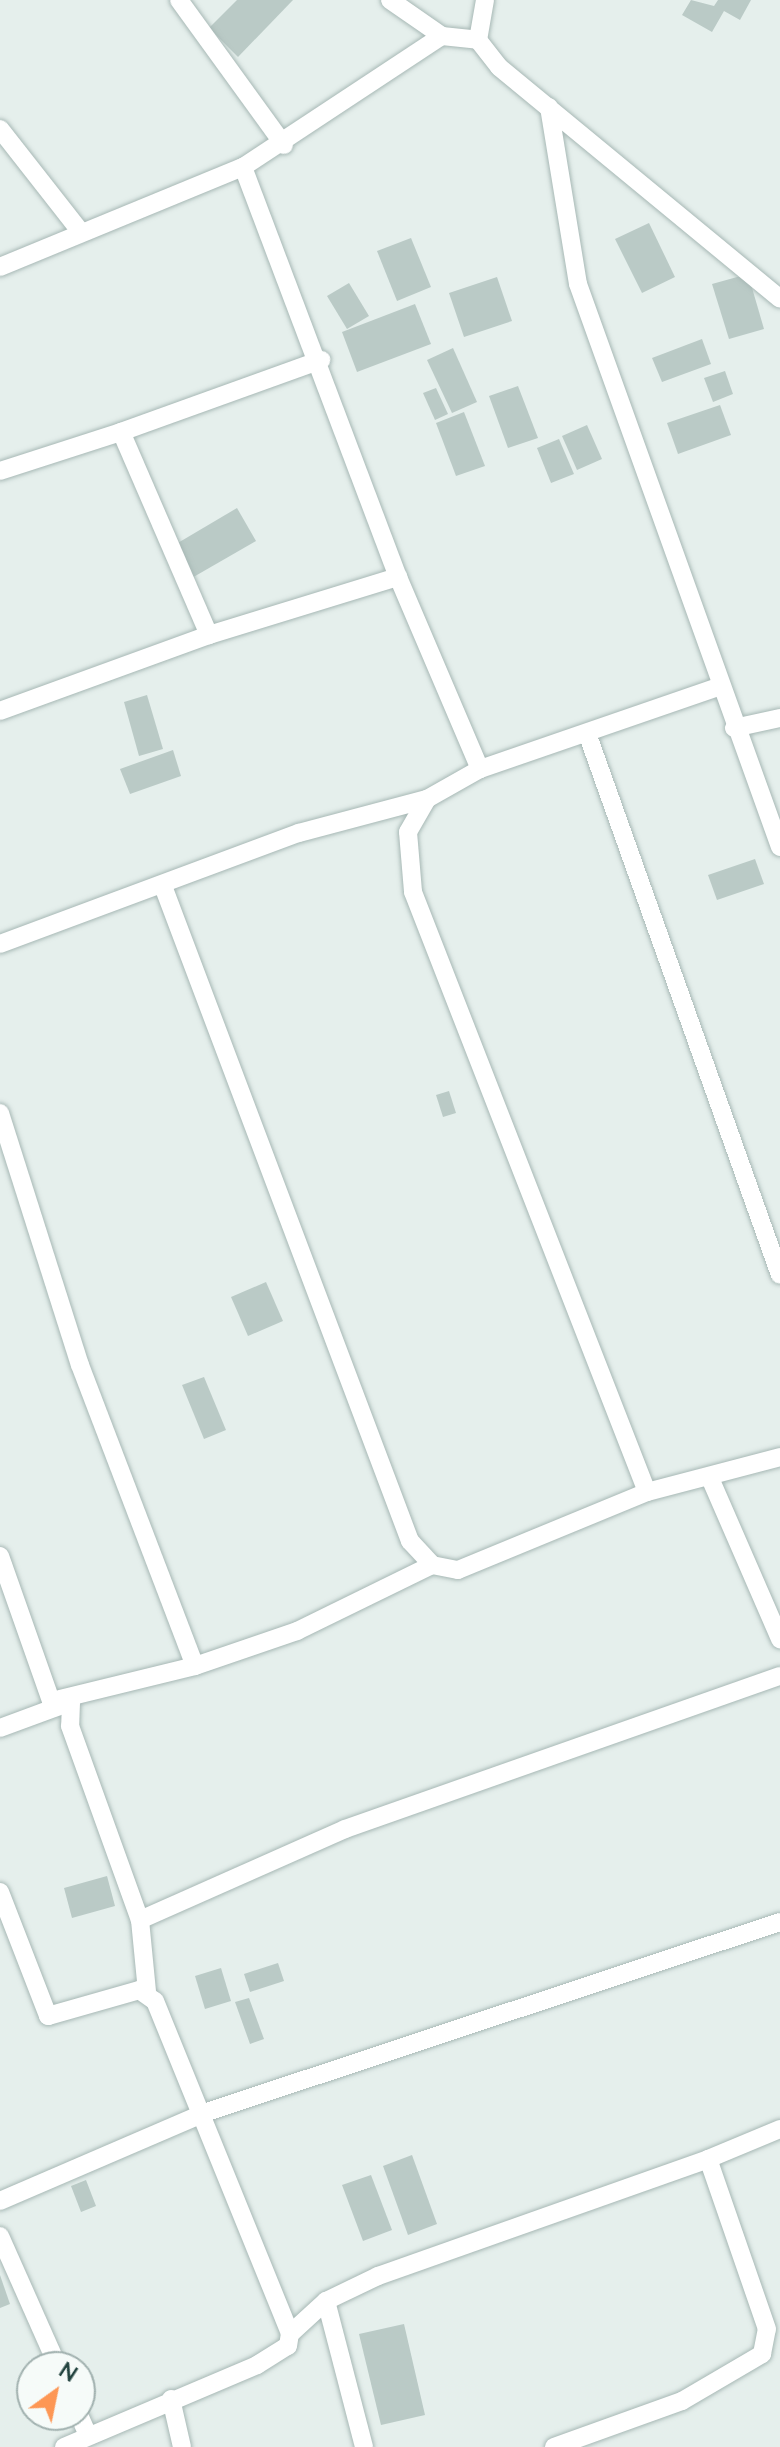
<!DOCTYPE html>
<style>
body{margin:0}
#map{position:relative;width:780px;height:2447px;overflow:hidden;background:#e5efec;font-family:"Nunito Sans",sans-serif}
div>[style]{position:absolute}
.building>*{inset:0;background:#bacac6}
.roads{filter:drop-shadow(0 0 2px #a7b8b5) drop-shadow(0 0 2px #a7b8b5)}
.minor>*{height:18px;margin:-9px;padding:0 9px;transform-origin:9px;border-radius:9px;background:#fff}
span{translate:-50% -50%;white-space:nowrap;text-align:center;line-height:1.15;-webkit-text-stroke:8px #f6fbf9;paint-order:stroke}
.north{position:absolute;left:16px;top:2351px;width:80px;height:80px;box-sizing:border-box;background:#f6fbf9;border:2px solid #a1b1af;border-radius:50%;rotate:33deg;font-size:22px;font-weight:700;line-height:32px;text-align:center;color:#22433f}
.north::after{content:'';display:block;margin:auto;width:28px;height:36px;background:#fd9755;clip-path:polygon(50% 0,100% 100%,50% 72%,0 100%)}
</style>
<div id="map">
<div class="building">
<i style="clip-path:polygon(237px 0,293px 0,238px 57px,209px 28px)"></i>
<i style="clip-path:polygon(691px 0,714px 6px,718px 0,751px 0,740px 20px,724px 11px,712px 32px,682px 15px)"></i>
<i style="clip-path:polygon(649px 223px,675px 277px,642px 293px,615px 239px)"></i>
<i style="clip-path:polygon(411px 238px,431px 287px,397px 301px,377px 251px)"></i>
<i style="clip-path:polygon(748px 274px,764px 329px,729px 339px,712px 284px)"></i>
<i style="clip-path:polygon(497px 277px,512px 321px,464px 337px,449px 293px)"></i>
<i style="clip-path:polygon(349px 283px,369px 316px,347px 329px,327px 296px)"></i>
<i style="clip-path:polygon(415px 304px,431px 344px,357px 372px,342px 332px)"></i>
<i style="clip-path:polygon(702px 339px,711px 364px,662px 382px,652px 358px)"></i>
<i style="clip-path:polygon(453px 348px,477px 402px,452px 413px,427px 360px)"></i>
<i style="clip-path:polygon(725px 371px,733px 394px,713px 402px,704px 378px)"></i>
<i style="clip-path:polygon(518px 386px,538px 438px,508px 448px,489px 396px)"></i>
<i style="clip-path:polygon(436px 388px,448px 414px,435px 420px,423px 393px)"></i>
<i style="clip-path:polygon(720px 405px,731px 435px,678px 454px,667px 423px)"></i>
<i style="clip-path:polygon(464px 412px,485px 466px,456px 476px,436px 423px)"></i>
<i style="clip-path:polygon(587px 425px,602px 459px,577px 470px,562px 436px)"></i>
<i style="clip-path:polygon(559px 439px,574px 474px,551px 483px,537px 448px)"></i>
<i style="clip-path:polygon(237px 508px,256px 541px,190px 579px,171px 547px)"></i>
<i style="clip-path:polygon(147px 695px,163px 749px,139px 756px,124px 702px)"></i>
<i style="clip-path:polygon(173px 750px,181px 776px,130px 794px,120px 769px)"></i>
<i style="clip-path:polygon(755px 859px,764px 884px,717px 900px,708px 875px)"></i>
<i style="clip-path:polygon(449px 1091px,456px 1113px,443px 1117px,436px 1095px)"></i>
<i style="clip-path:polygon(266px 1282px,283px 1321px,248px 1336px,231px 1297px)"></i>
<i style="clip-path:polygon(204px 1377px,226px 1430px,204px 1439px,182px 1385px)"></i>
<i style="clip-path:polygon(107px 1876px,115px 1906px,72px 1918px,64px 1888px)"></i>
<i style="clip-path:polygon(278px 1963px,284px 1981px,250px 1992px,244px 1974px)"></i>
<i style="clip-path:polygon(221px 1968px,231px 2001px,205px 2009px,195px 1976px)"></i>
<i style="clip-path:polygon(249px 1998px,264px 2039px,250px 2044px,235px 2002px)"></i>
<i style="clip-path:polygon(412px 2155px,437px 2224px,408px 2235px,383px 2166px)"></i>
<i style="clip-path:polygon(371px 2175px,392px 2230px,363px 2241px,342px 2185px)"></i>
<i style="clip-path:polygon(86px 2180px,96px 2206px,81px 2212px,71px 2186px)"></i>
<i style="clip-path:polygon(0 2275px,10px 2304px,0 2308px)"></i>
<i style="clip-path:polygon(404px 2324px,425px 2415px,381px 2425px,359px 2334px)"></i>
</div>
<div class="roads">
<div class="minor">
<i style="left:179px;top:0;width:179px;rotate:54.1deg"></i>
<i style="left:390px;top:0;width:63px;rotate:34.7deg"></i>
<i style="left:442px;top:36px;width:36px;rotate:6deg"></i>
<i style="left:485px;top:0;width:41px;rotate:99.9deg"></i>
<i style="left:478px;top:40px;width:34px;rotate:52deg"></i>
<i style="left:499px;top:67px;width:364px;rotate:39.5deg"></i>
<i style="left:549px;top:107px;width:179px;rotate:80.7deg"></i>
<i style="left:578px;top:284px;width:598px;rotate:70.26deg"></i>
<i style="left:0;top:129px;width:130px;rotate:51.9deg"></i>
<i style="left:243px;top:167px;width:438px;rotate:69.3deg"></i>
<i style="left:398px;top:577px;width:209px;rotate:66.9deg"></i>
<i style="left:480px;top:769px;width:61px;rotate:150.5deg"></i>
<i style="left:427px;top:799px;width:38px;rotate:120deg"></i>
<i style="left:408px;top:832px;width:60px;rotate:85.2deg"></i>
<i style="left:413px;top:892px;width:644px;rotate:68.69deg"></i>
<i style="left:0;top:267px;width:263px;rotate:-22.4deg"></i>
<i style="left:243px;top:167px;width:238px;rotate:-33.4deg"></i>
<i style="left:0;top:471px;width:127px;rotate:-17.9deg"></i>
<i style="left:209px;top:635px;width:221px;rotate:-113.4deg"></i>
<i style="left:121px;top:432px;width:213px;rotate:-19.8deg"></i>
<i style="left:0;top:711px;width:222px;rotate:-20deg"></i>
<i style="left:209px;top:635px;width:198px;rotate:-17.1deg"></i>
<i style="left:734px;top:728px;width:47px;rotate:-12.3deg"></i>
<i style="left:587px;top:733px;width:575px;rotate:70.4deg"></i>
<i style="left:480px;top:769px;width:255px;rotate:-19deg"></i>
<i style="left:163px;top:886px;width:700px;rotate:69.34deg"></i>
<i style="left:410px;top:1541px;width:33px;rotate:47deg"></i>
<i style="left:432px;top:1565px;width:26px;rotate:11deg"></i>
<i style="left:458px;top:1570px;width:204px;rotate:-22.4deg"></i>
<i style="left:647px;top:1492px;width:138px;rotate:-14.7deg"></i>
<i style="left:0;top:944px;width:319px;rotate:-20.4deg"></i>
<i style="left:299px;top:833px;width:132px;rotate:-14.9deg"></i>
<i style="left:0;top:1113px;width:264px;rotate:72.4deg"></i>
<i style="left:80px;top:1365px;width:322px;rotate:69.1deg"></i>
<i style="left:710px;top:1478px;width:176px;rotate:66.5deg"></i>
<i style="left:0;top:1556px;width:154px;rotate:70.6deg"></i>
<i style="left:51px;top:1701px;width:20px;rotate:3deg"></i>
<i style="left:71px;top:1702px;width:24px;rotate:92deg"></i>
<i style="left:70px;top:1726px;width:206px;rotate:70.2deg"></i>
<i style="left:140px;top:1920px;width:72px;rotate:84.4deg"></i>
<i style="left:60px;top:1699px;width:139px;rotate:-13.7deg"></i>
<i style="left:195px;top:1666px;width:108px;rotate:-18.9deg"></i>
<i style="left:297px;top:1631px;width:150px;rotate:-26.1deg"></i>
<i style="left:0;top:1728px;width:69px;rotate:-20.3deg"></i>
<i style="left:0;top:1892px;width:133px;rotate:68.8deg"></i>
<i style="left:48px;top:2016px;width:95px;rotate:-15.9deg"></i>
<i style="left:139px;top:1990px;width:19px;rotate:35deg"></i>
<i style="left:155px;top:2001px;width:359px;rotate:67.9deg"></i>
<i style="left:140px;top:1920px;width:224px;rotate:-23.9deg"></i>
<i style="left:345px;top:1829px;width:461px;rotate:-19.4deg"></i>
<i style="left:0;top:2201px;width:222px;rotate:-23.3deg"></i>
<i style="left:204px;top:2113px;width:607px;rotate:-18.35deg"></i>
<i style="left:0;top:2236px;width:143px;rotate:66.1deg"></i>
<i style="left:326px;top:2301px;width:151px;rotate:75.4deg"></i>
<i style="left:171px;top:2399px;width:49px;rotate:77.1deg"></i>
<i style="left:79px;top:2415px;width:22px;rotate:66deg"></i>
<i style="left:64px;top:2447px;width:210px;rotate:-23deg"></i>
<i style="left:257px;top:2365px;width:36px;rotate:-32deg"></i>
<i style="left:288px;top:2346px;width:12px;rotate:-81deg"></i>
<i style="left:290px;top:2334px;width:49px;rotate:-42.5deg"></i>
<i style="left:326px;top:2301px;width:58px;rotate:-25.7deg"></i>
<i style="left:378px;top:2276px;width:350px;rotate:-19.5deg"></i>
<i style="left:554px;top:2447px;width:136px;rotate:-19.8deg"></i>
<i style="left:682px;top:2401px;width:93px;rotate:-30.4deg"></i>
<i style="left:762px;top:2354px;width:25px;rotate:-79deg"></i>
<i style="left:767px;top:2329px;width:180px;rotate:-109.1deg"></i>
<i style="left:708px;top:2159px;width:78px;rotate:-22.6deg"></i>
</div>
</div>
<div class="north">N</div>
</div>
